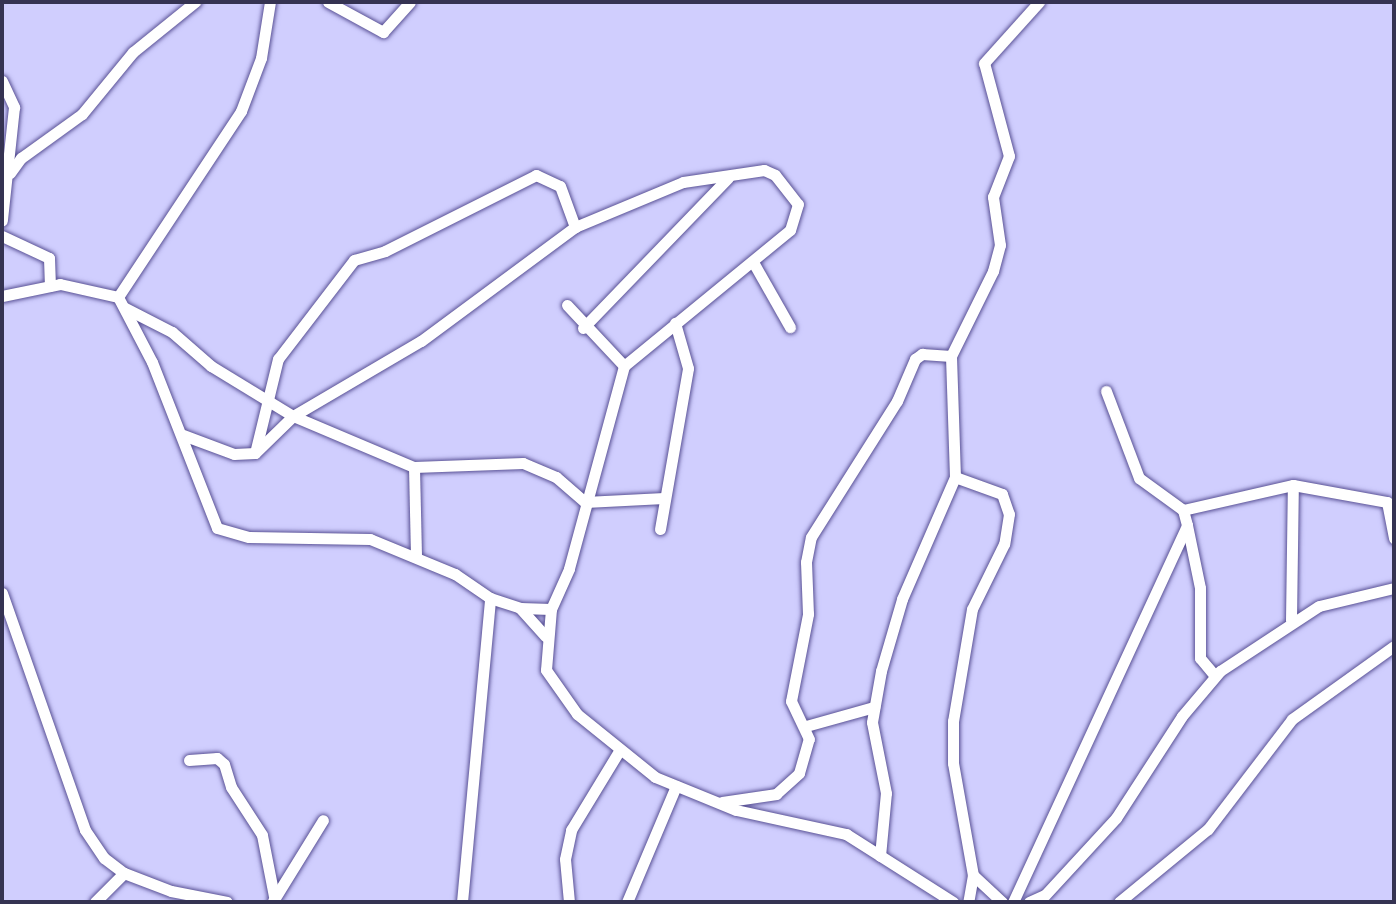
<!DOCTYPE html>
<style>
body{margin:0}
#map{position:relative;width:1396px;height:904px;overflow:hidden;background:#d0cefe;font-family:"Titillium Web",sans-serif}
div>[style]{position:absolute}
.roads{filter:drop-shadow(0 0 2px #595195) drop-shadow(0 0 2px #595195)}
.minor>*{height:11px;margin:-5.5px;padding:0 5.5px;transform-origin:5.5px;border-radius:5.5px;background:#fff}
span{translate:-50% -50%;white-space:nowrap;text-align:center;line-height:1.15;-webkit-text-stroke:6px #d0cefe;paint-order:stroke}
.frame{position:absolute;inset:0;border:4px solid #353352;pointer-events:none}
</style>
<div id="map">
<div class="roads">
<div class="minor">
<i style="left:328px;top:2px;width:63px;rotate:28.6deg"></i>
<i style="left:383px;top:32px;width:40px;rotate:-48deg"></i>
<i style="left:2px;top:81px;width:29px;rotate:65deg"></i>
<i style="left:14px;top:107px;width:114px;rotate:96.1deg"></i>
<i style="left:10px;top:173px;width:19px;rotate:-54deg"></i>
<i style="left:21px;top:158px;width:75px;rotate:-35.8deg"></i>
<i style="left:82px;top:114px;width:80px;rotate:-50.6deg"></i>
<i style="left:133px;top:52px;width:80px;rotate:-38.9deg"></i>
<i style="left:2px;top:236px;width:52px;rotate:25.1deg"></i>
<i style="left:49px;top:258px;width:28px;rotate:88deg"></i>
<i style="left:753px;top:262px;width:75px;rotate:60.4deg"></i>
<i style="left:2px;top:296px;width:59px;rotate:-11.7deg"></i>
<i style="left:60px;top:284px;width:59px;rotate:12.6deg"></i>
<i style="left:118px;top:297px;width:73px;rotate:62.4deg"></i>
<i style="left:152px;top:362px;width:178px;rotate:68.6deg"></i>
<i style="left:217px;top:528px;width:33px;rotate:16deg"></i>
<i style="left:249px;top:537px;width:121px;rotate:0.9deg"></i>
<i style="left:370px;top:539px;width:92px;rotate:22.4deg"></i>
<i style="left:455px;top:574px;width:42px;rotate:34.4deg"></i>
<i style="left:490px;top:598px;width:32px;rotate:18deg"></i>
<i style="left:520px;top:608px;width:31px;rotate:2deg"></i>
<i style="left:118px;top:297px;width:223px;rotate:-56.5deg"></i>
<i style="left:241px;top:111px;width:57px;rotate:-69.3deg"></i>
<i style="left:261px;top:58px;width:57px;rotate:-80.9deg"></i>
<i style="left:567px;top:305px;width:83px;rotate:46.9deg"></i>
<i style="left:125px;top:308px;width:53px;rotate:27.1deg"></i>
<i style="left:172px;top:332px;width:52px;rotate:41.1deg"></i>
<i style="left:211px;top:366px;width:96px;rotate:31.4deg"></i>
<i style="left:293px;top:416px;width:131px;rotate:22.9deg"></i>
<i style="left:414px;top:467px;width:109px;rotate:-2.1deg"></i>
<i style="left:523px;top:463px;width:36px;rotate:23deg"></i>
<i style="left:556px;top:477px;width:38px;rotate:41deg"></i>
<i style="left:585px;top:502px;width:79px;rotate:-2.9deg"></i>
<i style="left:583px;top:328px;width:209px;rotate:-46deg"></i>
<i style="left:183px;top:435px;width:54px;rotate:20.4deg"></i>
<i style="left:234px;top:454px;width:21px;rotate:-3deg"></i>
<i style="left:255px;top:453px;width:53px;rotate:-44.2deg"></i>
<i style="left:293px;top:416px;width:148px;rotate:-30.4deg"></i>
<i style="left:421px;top:341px;width:192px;rotate:-36.5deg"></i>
<i style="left:575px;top:227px;width:117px;rotate:-22.6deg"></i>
<i style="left:683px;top:182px;width:82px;rotate:-8.4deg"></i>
<i style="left:764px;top:170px;width:12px;rotate:24deg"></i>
<i style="left:775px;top:175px;width:37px;rotate:52deg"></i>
<i style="left:798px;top:204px;width:27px;rotate:107deg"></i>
<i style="left:790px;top:230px;width:215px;rotate:140.7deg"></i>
<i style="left:624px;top:366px;width:210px;rotate:105.2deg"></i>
<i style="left:569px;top:569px;width:44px;rotate:114.2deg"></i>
<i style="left:551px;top:609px;width:61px;rotate:94.7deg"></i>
<i style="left:546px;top:670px;width:54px;rotate:54.8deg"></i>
<i style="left:577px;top:714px;width:100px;rotate:38.9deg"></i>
<i style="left:655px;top:777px;width:87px;rotate:22.2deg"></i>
<i style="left:736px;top:810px;width:113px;rotate:12.3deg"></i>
<i style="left:846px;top:834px;width:127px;rotate:32.4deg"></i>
<i style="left:255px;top:453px;width:97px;rotate:-76.3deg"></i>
<i style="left:278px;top:359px;width:125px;rotate:-52.5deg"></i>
<i style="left:354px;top:260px;width:32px;rotate:-16deg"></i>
<i style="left:385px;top:251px;width:169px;rotate:-26.7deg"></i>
<i style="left:536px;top:175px;width:26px;rotate:25deg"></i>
<i style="left:560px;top:186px;width:44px;rotate:69.9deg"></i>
<i style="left:414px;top:467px;width:88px;rotate:88.7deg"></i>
<i style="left:955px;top:477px;width:50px;rotate:19.9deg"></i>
<i style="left:1002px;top:494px;width:21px;rotate:71deg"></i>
<i style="left:1009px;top:514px;width:30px;rotate:99deg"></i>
<i style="left:1004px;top:544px;width:72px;rotate:116.2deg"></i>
<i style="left:972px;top:609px;width:114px;rotate:99.6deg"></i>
<i style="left:953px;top:721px;width:42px;rotate:90deg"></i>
<i style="left:953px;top:763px;width:114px;rotate:79.9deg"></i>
<i style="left:973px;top:875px;width:27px;rotate:100deg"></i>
<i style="left:1183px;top:510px;width:113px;rotate:-12.8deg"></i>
<i style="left:1293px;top:485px;width:96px;rotate:10.3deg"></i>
<i style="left:1387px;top:502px;width:37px;rotate:79deg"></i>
<i style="left:1187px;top:525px;width:64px;rotate:78.3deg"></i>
<i style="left:1200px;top:588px;width:70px;rotate:90deg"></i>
<i style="left:1200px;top:658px;width:23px;rotate:50deg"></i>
<i style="left:660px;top:529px;width:163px;rotate:-80.1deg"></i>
<i style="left:688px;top:368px;width:47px;rotate:-106.1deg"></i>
<i style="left:2px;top:593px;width:251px;rotate:70.7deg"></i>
<i style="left:85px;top:830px;width:34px;rotate:56deg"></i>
<i style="left:104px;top:858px;width:25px;rotate:37deg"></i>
<i style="left:124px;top:873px;width:50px;rotate:21deg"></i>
<i style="left:171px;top:891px;width:57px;rotate:11.1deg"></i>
<i style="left:520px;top:608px;width:38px;rotate:48deg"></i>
<i style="left:1291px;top:620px;width:135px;rotate:-89.2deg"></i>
<i style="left:806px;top:726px;width:71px;rotate:-15.6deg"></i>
<i style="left:189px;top:760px;width:28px;rotate:-4deg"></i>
<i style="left:217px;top:758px;width:9px;rotate:41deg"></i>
<i style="left:224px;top:764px;width:24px;rotate:73deg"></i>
<i style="left:231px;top:787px;width:57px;rotate:57.1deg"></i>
<i style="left:262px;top:835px;width:62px;rotate:78.9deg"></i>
<i style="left:722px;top:802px;width:55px;rotate:-8.4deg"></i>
<i style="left:776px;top:794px;width:31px;rotate:-42deg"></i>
<i style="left:799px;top:773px;width:35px;rotate:-74deg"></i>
<i style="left:809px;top:739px;width:42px;rotate:-115.3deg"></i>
<i style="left:791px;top:701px;width:89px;rotate:-78.9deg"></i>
<i style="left:808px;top:614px;width:52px;rotate:-92.2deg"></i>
<i style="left:806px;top:562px;width:25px;rotate:-79deg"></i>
<i style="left:811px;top:537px;width:161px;rotate:-57.7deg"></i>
<i style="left:897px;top:401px;width:46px;rotate:-66.8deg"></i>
<i style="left:915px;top:359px;width:9px;rotate:-36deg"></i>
<i style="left:922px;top:354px;width:29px;rotate:4deg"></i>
<i style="left:880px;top:856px;width:63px;rotate:-84.6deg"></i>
<i style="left:886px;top:793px;width:72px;rotate:-101.2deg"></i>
<i style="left:872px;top:722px;width:52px;rotate:-80deg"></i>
<i style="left:881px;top:671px;width:75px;rotate:-73.7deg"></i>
<i style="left:902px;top:599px;width:133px;rotate:-66.5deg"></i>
<i style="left:955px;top:477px;width:121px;rotate:-91.9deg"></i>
<i style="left:951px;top:356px;width:95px;rotate:-63.7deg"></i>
<i style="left:993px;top:271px;width:27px;rotate:-75deg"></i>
<i style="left:1000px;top:245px;width:49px;rotate:-98.3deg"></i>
<i style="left:993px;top:197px;width:44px;rotate:-68.7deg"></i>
<i style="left:1009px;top:156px;width:96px;rotate:-105deg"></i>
<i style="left:984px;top:63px;width:82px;rotate:-48deg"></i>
<i style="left:973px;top:875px;width:40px;rotate:43deg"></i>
<i style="left:273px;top:901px;width:95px;rotate:-58.3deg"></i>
<i style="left:95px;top:902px;width:41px;rotate:-45deg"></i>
<i style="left:462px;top:902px;width:305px;rotate:-84.7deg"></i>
<i style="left:569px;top:902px;width:43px;rotate:-95.3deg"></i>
<i style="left:565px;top:859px;width:30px;rotate:-78deg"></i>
<i style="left:571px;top:830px;width:92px;rotate:-58.7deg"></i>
<i style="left:627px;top:902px;width:126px;rotate:-67.1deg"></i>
<i style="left:1013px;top:902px;width:415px;rotate:-65.2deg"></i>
<i style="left:1187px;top:525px;width:16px;rotate:-105deg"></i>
<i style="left:1183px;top:510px;width:54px;rotate:-144deg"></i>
<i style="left:1139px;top:478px;width:93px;rotate:-110.8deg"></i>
<i style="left:1029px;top:902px;width:17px;rotate:-24deg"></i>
<i style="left:1045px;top:895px;width:105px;rotate:-47.3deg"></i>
<i style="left:1116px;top:818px;width:121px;rotate:-57.1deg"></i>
<i style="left:1182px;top:716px;width:59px;rotate:-49.8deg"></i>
<i style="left:1220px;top:671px;width:118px;rotate:-33.3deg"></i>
<i style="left:1319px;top:606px;width:77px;rotate:-13.5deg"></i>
<i style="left:1119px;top:902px;width:115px;rotate:-39.4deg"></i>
<i style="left:1208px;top:829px;width:138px;rotate:-52.6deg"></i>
<i style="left:1292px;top:719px;width:125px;rotate:-35.6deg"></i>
</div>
</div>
<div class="frame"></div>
</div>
